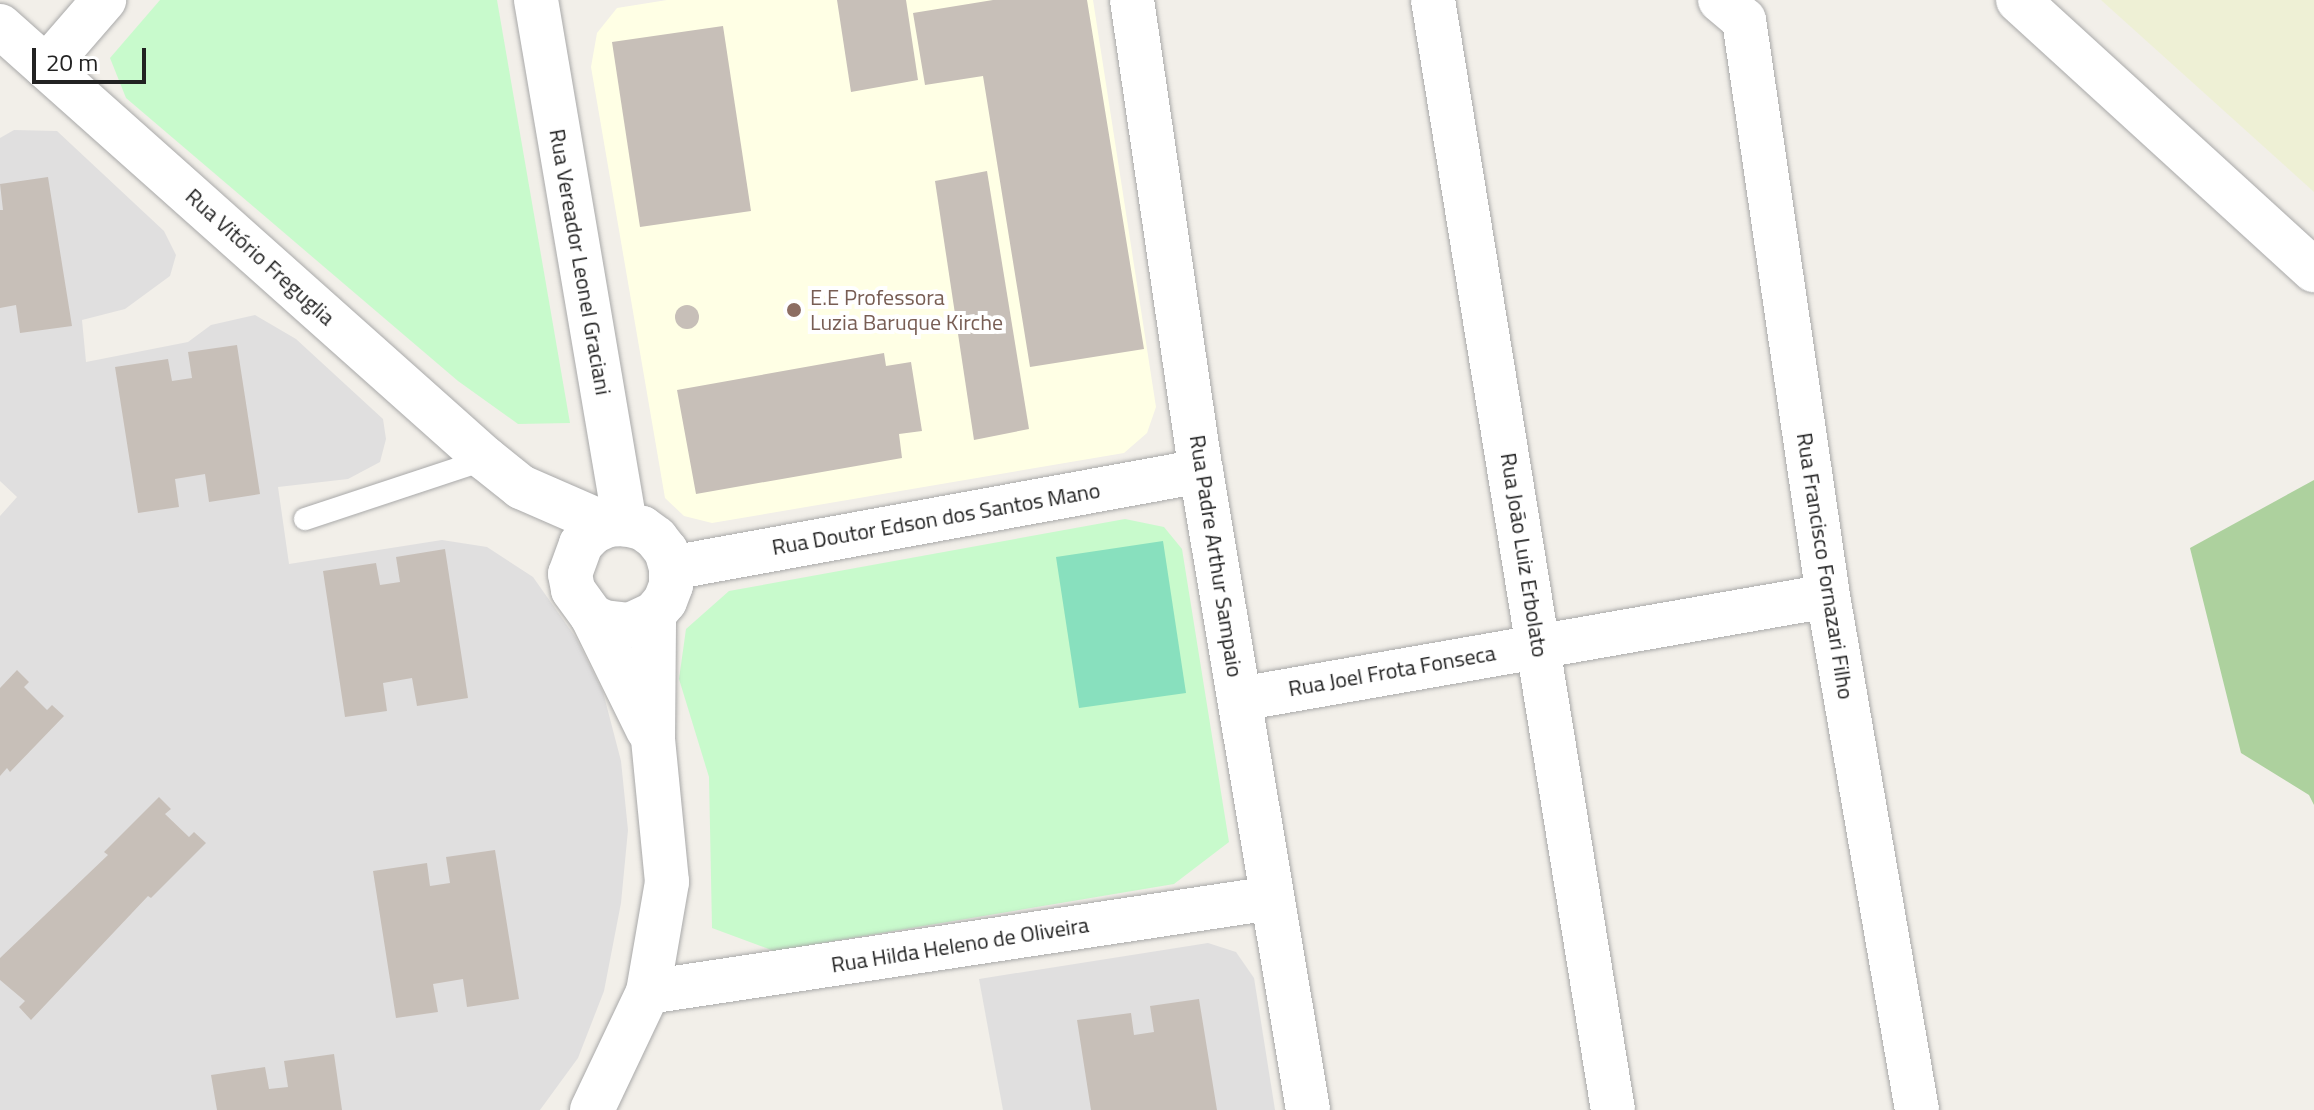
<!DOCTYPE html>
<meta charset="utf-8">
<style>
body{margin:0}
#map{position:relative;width:2314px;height:1110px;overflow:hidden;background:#f2efe9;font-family:"Titillium Web",sans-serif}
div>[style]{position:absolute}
.residential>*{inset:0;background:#e0dfdf}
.education>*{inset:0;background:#ffffe5}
.farmland>*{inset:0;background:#eef0d5}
.forest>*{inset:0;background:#add19e}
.park>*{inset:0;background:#c8facc}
.pitch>*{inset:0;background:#88e0be}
.building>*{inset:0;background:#c7bfb8}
.round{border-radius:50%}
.roads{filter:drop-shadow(0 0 2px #a9a9a9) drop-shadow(0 0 2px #a9a9a9)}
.service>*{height:22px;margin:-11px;padding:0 11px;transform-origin:11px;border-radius:11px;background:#fff}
.minor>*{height:44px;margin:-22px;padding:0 22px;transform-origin:22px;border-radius:22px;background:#fff}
.dots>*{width:22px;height:22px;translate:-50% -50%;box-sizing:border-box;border:4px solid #fff;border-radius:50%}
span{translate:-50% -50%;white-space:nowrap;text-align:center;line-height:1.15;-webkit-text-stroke:8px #fff;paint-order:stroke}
.street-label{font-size:22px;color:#222}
.education-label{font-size:22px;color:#785e54}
.left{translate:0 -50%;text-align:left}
.scale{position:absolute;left:32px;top:48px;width:114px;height:36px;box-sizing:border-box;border:4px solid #222;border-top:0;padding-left:10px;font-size:24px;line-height:28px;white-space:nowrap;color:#222;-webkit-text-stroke:6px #fff;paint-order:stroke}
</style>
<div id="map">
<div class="residential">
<i style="clip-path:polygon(14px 130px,57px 131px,164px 231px,176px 255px,170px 276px,125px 309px,82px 320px,86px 362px,188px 342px,211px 325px,255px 315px,296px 339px,383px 419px,386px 439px,380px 462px,348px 479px,278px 487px,289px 564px,442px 540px,487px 547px,533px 577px,576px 638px,603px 692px,621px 761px,628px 830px,621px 903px,604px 991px,578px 1058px,540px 1110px,0 1110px,0 516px,17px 497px,0 481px,0 138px)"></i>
<i style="clip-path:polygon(1208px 943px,1236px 952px,1254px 978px,1275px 1110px,1003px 1110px,979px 979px)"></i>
</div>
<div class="education">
<i style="clip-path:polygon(667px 0,1093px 0,1156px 407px,1147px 433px,1124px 453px,712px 523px,684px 516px,665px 498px,591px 67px,597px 33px,617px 8px)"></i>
</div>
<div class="farmland">
<i style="clip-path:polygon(2101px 0,2314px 0,2314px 192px)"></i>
</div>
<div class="forest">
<i style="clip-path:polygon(2314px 480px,2314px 805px,2309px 795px,2241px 753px,2190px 548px)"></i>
</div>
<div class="park">
<i style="clip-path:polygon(160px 0,497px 0,570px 423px,518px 424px,458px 381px,126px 98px,110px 58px)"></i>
<i style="clip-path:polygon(1125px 519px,1164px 527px,1182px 549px,1229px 842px,1174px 884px,774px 951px,712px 928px,709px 777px,679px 679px,686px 629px,729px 591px)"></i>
</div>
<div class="pitch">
<i style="clip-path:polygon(1163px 541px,1186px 693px,1079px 708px,1056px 557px)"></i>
</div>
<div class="building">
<i style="clip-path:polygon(837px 0,906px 0,918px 80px,851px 92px)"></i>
<i style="clip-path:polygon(993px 0,1087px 0,1144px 349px,1030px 367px,983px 76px,925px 85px,913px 13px)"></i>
<i style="clip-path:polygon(723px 26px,751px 211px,640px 227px,612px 42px)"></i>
<i style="clip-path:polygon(987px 171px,1029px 429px,974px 440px,935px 181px)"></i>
<i style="clip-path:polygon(48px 177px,72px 326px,20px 333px,16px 305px,0 308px,0 210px,3px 210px,0 184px)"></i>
<i class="round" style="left:675px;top:305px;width:24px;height:24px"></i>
<i style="clip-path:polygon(237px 345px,260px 494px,209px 502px,205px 474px,175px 479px,179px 507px,138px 513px,115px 367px,168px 359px,172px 381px,192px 378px,188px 352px)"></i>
<i style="clip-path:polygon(884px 353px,886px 366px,911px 362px,922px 431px,899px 434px,902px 458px,696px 494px,677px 390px)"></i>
<i style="clip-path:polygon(445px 549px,468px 698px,417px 706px,412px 678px,383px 683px,387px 711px,345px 717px,323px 571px,376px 563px,380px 585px,400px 582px,396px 557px)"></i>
<i style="clip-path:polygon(17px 670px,29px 682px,24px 687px,47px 710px,52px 705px,64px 716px,10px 772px,7px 768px,0 776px,0 688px)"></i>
<i style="clip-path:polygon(159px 797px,171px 809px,165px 814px,189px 837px,194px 832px,206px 843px,151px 898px,148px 896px,31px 1020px,19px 1007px,25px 1001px,0 980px,0 958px,108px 855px,104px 852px)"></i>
<i style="clip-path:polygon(495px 850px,519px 999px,467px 1007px,463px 979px,433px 984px,438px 1012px,396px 1018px,373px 871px,427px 863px,430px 886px,450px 883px,446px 857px)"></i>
<i style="clip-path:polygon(1199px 999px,1217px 1110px,1091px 1110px,1077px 1020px,1131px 1013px,1134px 1035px,1154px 1032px,1150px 1006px)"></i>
<i style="clip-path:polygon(334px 1054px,342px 1110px,217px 1110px,211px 1075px,265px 1067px,269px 1089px,288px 1087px,284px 1061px)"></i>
</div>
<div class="roads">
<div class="service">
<i style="left:305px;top:519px;width:191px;rotate:-18.3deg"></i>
</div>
<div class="minor">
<i style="left:536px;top:0;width:532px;rotate:80.36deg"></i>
<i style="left:1132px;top:0;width:476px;rotate:81.7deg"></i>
<i style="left:1201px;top:471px;width:648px;rotate:80.49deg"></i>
<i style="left:1433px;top:0;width:1124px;rotate:80.79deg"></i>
<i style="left:1720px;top:0;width:31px;rotate:40deg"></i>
<i style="left:1744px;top:20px;width:582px;rotate:81.7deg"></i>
<i style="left:1828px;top:596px;width:522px;rotate:80.18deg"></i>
<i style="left:2018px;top:0;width:401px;rotate:42.4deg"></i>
<i style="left:0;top:26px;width:651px;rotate:41.7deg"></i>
<i style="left:486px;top:459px;width:45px;rotate:38.7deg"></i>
<i style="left:521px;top:487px;width:95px;rotate:23.6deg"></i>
<i style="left:46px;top:67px;width:89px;rotate:-49.1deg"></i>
<i style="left:671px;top:568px;width:539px;rotate:-10.37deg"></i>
<i style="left:592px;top:616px;width:13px;rotate:27deg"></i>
<i style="left:604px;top:622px;width:26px;rotate:7deg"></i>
<i style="left:630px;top:625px;width:26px;rotate:-25deg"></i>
<i style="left:654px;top:614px;width:17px;rotate:-50deg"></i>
<i style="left:665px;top:601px;width:17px;rotate:-69deg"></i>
<i style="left:671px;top:585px;width:17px;rotate:-90deg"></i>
<i style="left:671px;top:568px;width:18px;rotate:-106deg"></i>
<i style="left:666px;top:551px;width:16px;rotate:-128deg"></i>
<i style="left:656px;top:538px;width:17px;rotate:-144deg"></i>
<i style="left:642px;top:528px;width:17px;rotate:-167deg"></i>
<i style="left:625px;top:524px;width:17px;rotate:177deg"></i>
<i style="left:608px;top:525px;width:17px;rotate:155deg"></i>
<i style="left:593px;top:532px;width:17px;rotate:135deg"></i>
<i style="left:581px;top:544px;width:32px;rotate:110deg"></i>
<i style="left:570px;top:574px;width:16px;rotate:79deg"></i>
<i style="left:573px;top:590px;width:32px;rotate:54deg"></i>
<i style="left:592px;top:616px;width:127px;rotate:63.8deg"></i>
<i style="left:1240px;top:699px;width:597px;rotate:-9.94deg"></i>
<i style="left:648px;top:992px;width:631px;rotate:-8.57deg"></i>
<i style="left:592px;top:1110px;width:131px;rotate:-64.6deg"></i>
<i style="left:648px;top:992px;width:112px;rotate:-80.2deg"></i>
<i style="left:667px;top:882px;width:144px;rotate:-95.6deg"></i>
<i style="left:653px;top:739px;width:125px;rotate:-89.5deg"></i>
</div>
</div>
<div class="dots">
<i style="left:794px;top:310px;background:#8d6e63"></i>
</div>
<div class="street-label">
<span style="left:260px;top:257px;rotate:42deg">Rua Vitório Freguglia</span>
<span style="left:580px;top:262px;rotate:80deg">Rua Vereador Leonel Graciani</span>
<span style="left:936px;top:519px;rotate:-10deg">Rua Doutor Edson dos Santos Mano</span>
<span style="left:1524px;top:555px;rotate:81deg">Rua João Luiz Erbolato</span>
<span style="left:1216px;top:556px;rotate:81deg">Rua Padre Arthur Sampaio</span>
<span style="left:1825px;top:566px;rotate:81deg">Rua Francisco Fornazari Filho</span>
<span style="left:1392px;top:671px;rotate:-10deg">Rua Joel Frota Fonseca</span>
<span style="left:960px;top:945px;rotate:-9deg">Rua Hilda Heleno de Oliveira</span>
</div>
<div class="education-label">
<span class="left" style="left:810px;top:310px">E.E Professora<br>Luzia Baruque Kirche</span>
</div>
<div class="scale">20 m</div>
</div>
